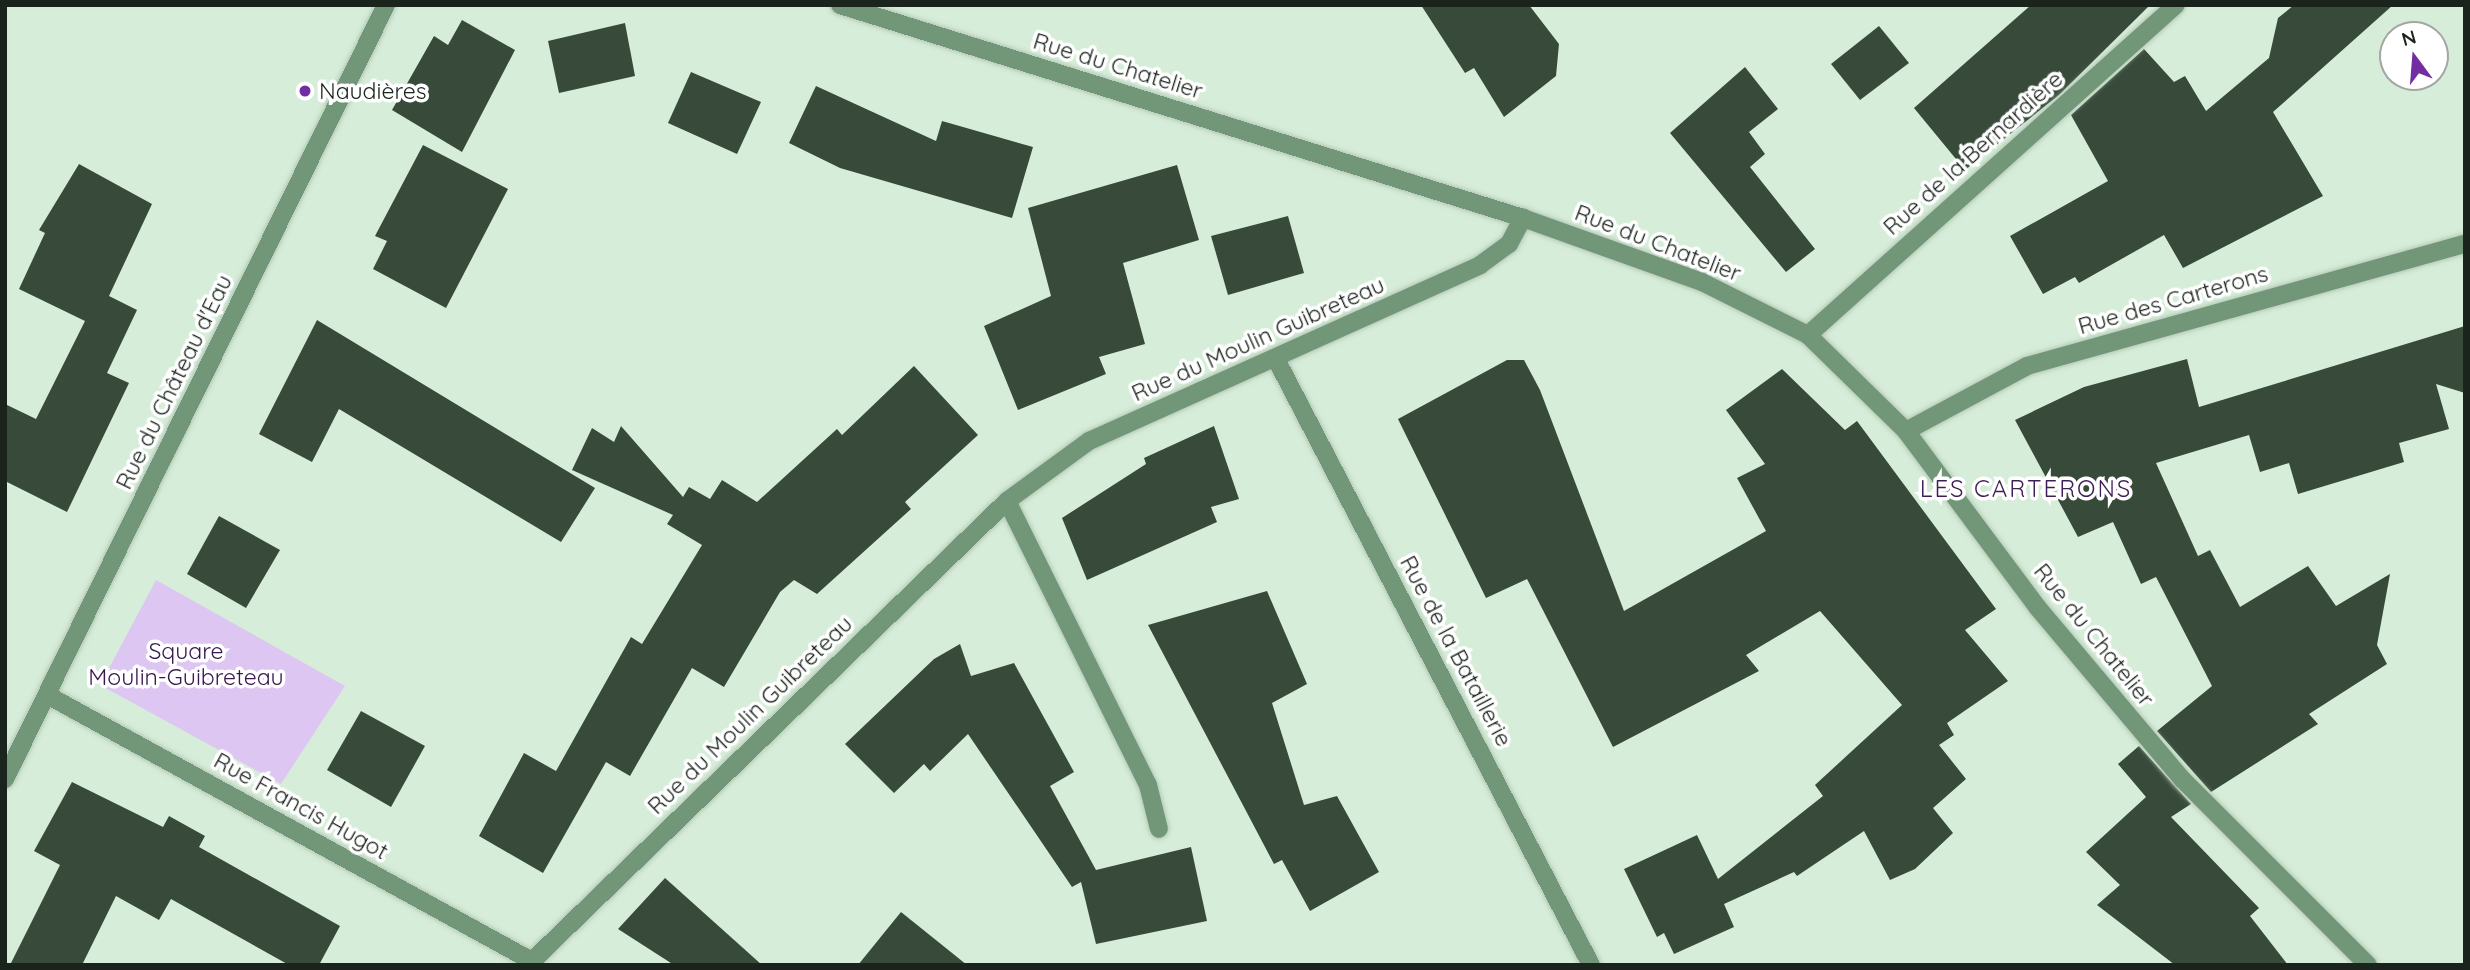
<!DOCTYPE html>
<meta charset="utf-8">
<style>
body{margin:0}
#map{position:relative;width:2470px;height:970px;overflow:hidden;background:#d6edd9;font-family:Quicksand,sans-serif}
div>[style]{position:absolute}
.green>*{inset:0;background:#ddc7f2}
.building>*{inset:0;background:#384b3b}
.roads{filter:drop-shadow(0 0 2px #b4c9b7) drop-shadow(0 0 2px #b4c9b7)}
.minor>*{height:18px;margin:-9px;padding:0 9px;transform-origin:9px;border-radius:9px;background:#729678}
.dots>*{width:19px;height:19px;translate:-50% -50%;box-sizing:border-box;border:4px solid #fff;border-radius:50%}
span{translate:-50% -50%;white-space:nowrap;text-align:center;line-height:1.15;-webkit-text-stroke:7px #fff;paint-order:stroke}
.street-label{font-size:23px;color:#1a231c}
.poi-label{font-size:23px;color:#1a231c}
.left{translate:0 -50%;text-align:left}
.park-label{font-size:23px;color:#38184f}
.neighbourhood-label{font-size:24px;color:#3e1e56;letter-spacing:2px}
.frame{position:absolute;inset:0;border:7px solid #1a231c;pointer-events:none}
.north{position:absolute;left:2379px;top:21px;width:70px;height:70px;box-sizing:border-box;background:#fff;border:2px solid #a3a7a4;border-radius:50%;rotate:344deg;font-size:19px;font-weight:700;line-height:28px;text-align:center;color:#1a231c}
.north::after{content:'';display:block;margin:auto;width:24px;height:32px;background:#712da1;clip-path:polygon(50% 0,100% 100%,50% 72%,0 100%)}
</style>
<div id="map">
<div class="green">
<i style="clip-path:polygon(156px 580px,345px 686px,281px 784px,100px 685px)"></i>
</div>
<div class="building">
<i style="clip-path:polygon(1421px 5px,1529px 5px,1559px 44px,1556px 76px,1504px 117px,1474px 68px,1465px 73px)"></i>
<i style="clip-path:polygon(2031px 5px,2150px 5px,2059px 95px,1965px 170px,1914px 108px)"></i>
<i style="clip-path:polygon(2294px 5px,2393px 5px,2273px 112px,2323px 196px,2183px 268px,2164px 235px,2079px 283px,2075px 277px,2043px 294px,2010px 236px,2108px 181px,2071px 115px,2144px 49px,2174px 82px,2185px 76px,2206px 111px,2269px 58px,2278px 18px)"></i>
<i style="clip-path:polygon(462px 20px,515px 50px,462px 152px,392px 110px,434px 36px,448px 45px)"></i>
<i style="clip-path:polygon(625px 23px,635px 76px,559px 93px,548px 41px)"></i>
<i style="clip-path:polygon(1879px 26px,1909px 63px,1860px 100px,1831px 64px)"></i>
<i style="clip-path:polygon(1745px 67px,1778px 109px,1749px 132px,1765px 154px,1750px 167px,1815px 249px,1786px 272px,1670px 133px)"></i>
<i style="clip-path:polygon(691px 72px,761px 102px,737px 154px,668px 123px)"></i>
<i style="clip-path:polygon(816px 86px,936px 141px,942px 121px,1033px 147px,1012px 218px,840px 168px,789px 143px)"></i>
<i style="clip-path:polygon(423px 145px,508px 189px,446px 308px,373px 269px,387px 241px,375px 236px)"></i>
<i style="clip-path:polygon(79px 164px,152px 204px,109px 296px,137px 310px,107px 373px,129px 383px,67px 512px,5px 481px,5px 404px,36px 419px,85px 321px,19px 289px,45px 233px,39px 230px)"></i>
<i style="clip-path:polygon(1177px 165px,1199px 240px,1123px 263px,1145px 344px,1099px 357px,1106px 374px,1018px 410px,984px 326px,1051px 296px,1028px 208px)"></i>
<i style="clip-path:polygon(1288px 216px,1304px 273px,1228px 295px,1211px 236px)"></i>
<i style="clip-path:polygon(317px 320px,595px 488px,561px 542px,339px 409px,312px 462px,259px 434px)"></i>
<i style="clip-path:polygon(2465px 326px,2465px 393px,2436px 384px,2449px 429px,2399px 443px,2404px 462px,2298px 494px,2289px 463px,2260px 472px,2249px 435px,2156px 463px,2198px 556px,2210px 550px,2240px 607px,2308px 566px,2336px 606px,2390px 574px,2377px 645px,2387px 664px,2309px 714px,2318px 724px,2211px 792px,2157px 731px,2212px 686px,2156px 577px,2141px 584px,2113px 522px,2078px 537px,2015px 420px,2084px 387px,2187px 359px,2199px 407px)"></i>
<i style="clip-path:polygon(1507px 360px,1524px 360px,1540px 390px,1624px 611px,1766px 531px,1737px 478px,1765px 464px,1726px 410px,1782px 369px,1845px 430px,1857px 421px,1996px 609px,1965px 630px,2008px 681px,1947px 723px,1954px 735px,1939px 745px,1966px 779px,1933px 808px,1953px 833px,1915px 869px,1890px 880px,1864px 831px,1797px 876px,1794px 872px,1724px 904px,1734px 927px,1674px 954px,1664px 933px,1657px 937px,1624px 869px,1697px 835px,1718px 879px,1823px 796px,1815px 785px,1902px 705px,1820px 611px,1746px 655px,1759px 671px,1613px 747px,1527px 579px,1486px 598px,1398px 419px)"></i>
<i style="clip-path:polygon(914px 366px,978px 435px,905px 502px,911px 509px,817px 594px,794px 580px,780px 592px,724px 687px,692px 668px,630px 776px,606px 762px,543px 873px,479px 836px,524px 753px,556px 771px,631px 637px,642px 644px,702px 545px,667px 524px,673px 515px,572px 470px,592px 428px,614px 442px,621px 426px,683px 497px,689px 487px,710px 499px,722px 480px,757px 502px,837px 429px,842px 435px)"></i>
<i style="clip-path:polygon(1214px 426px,1239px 499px,1211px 507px,1217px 522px,1087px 580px,1062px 518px,1146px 464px,1144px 458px)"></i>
<i style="clip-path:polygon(219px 516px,280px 550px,246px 608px,187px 574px)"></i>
<i style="clip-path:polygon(1267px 591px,1307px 684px,1272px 703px,1304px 805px,1337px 796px,1379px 872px,1310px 911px,1282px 860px,1274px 864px,1148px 625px)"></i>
<i style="clip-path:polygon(960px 644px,971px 676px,1014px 663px,1074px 772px,1050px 786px,1096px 870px,1191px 847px,1207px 921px,1096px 944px,1081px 882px,1072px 887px,968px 734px,930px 771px,924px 764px,894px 793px,845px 744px,934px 659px)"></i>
<i style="clip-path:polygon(361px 711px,425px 746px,391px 807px,327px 770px)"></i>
<i style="clip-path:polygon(2139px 746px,2191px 804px,2171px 817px,2259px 908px,2250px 916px,2288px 965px,2175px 965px,2097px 905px,2120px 885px,2086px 852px,2146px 797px,2118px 764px)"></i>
<i style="clip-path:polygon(72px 782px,163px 827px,169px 816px,205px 836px,199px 847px,340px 926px,319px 965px,289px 965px,171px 899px,159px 920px,116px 896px,82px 965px,10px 965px,60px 865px,34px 851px)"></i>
<i style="clip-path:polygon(665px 878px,762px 965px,674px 965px,618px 929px)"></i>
<i style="clip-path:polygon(901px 912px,967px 965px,858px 965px)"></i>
</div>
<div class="roads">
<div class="minor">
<i style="left:840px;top:5px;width:715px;rotate:17.32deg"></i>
<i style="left:1523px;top:218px;width:190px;rotate:19.7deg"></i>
<i style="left:1702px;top:282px;width:119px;rotate:26.6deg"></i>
<i style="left:1808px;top:335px;width:137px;rotate:44.4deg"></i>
<i style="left:1906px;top:431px;width:221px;rotate:53.3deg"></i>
<i style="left:2038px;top:608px;width:224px;rotate:49.9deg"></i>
<i style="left:2182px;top:779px;width:263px;rotate:45deg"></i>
<i style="left:1808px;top:335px;width:494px;rotate:-41.9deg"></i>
<i style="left:1277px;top:361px;width:681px;rotate:62.53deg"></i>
<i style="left:1906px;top:431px;width:137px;rotate:-28.2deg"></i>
<i style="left:2027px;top:366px;width:455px;rotate:-15.6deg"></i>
<i style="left:1007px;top:501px;width:317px;rotate:63.6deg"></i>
<i style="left:1148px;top:785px;width:45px;rotate:76deg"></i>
<i style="left:49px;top:696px;width:549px;rotate:28.76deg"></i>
<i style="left:5px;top:779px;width:863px;rotate:-63.79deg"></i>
<i style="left:528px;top:965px;width:667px;rotate:-44.09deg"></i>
<i style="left:1007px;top:501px;width:102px;rotate:-36.2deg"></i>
<i style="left:1089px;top:441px;width:429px;rotate:-24.2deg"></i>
<i style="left:1480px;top:265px;width:36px;rotate:-36deg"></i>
<i style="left:1509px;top:244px;width:30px;rotate:-62deg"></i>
</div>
</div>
<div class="dots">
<i style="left:305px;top:91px;background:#712da1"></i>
</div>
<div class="street-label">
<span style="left:1118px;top:66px;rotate:17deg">Rue du Chatelier</span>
<span style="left:1973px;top:153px;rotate:-42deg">Rue de la Bernardière</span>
<span style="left:1658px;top:243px;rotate:21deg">Rue du Chatelier</span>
<span style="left:2173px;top:300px;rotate:-16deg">Rue des Carterons</span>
<span style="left:1258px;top:339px;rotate:-24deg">Rue du Moulin Guibreteau</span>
<span style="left:174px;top:382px;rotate:-64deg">Rue du Château d'Eau</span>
<span style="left:2094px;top:635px;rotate:51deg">Rue du Chatelier</span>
<span style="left:1456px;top:651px;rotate:62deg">Rue de la Bataillerie</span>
<span style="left:750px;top:715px;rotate:-44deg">Rue du Moulin Guibreteau</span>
<span style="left:301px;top:806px;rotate:29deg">Rue Francis Hugot</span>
</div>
<div class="poi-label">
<span class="left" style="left:319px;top:91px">Naudières</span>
</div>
<div class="park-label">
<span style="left:186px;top:664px">Square<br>Moulin-Guibreteau</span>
</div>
<div class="neighbourhood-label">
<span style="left:2026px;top:489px">LES CARTERONS</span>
</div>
<div class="frame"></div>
<div class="north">N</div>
</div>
